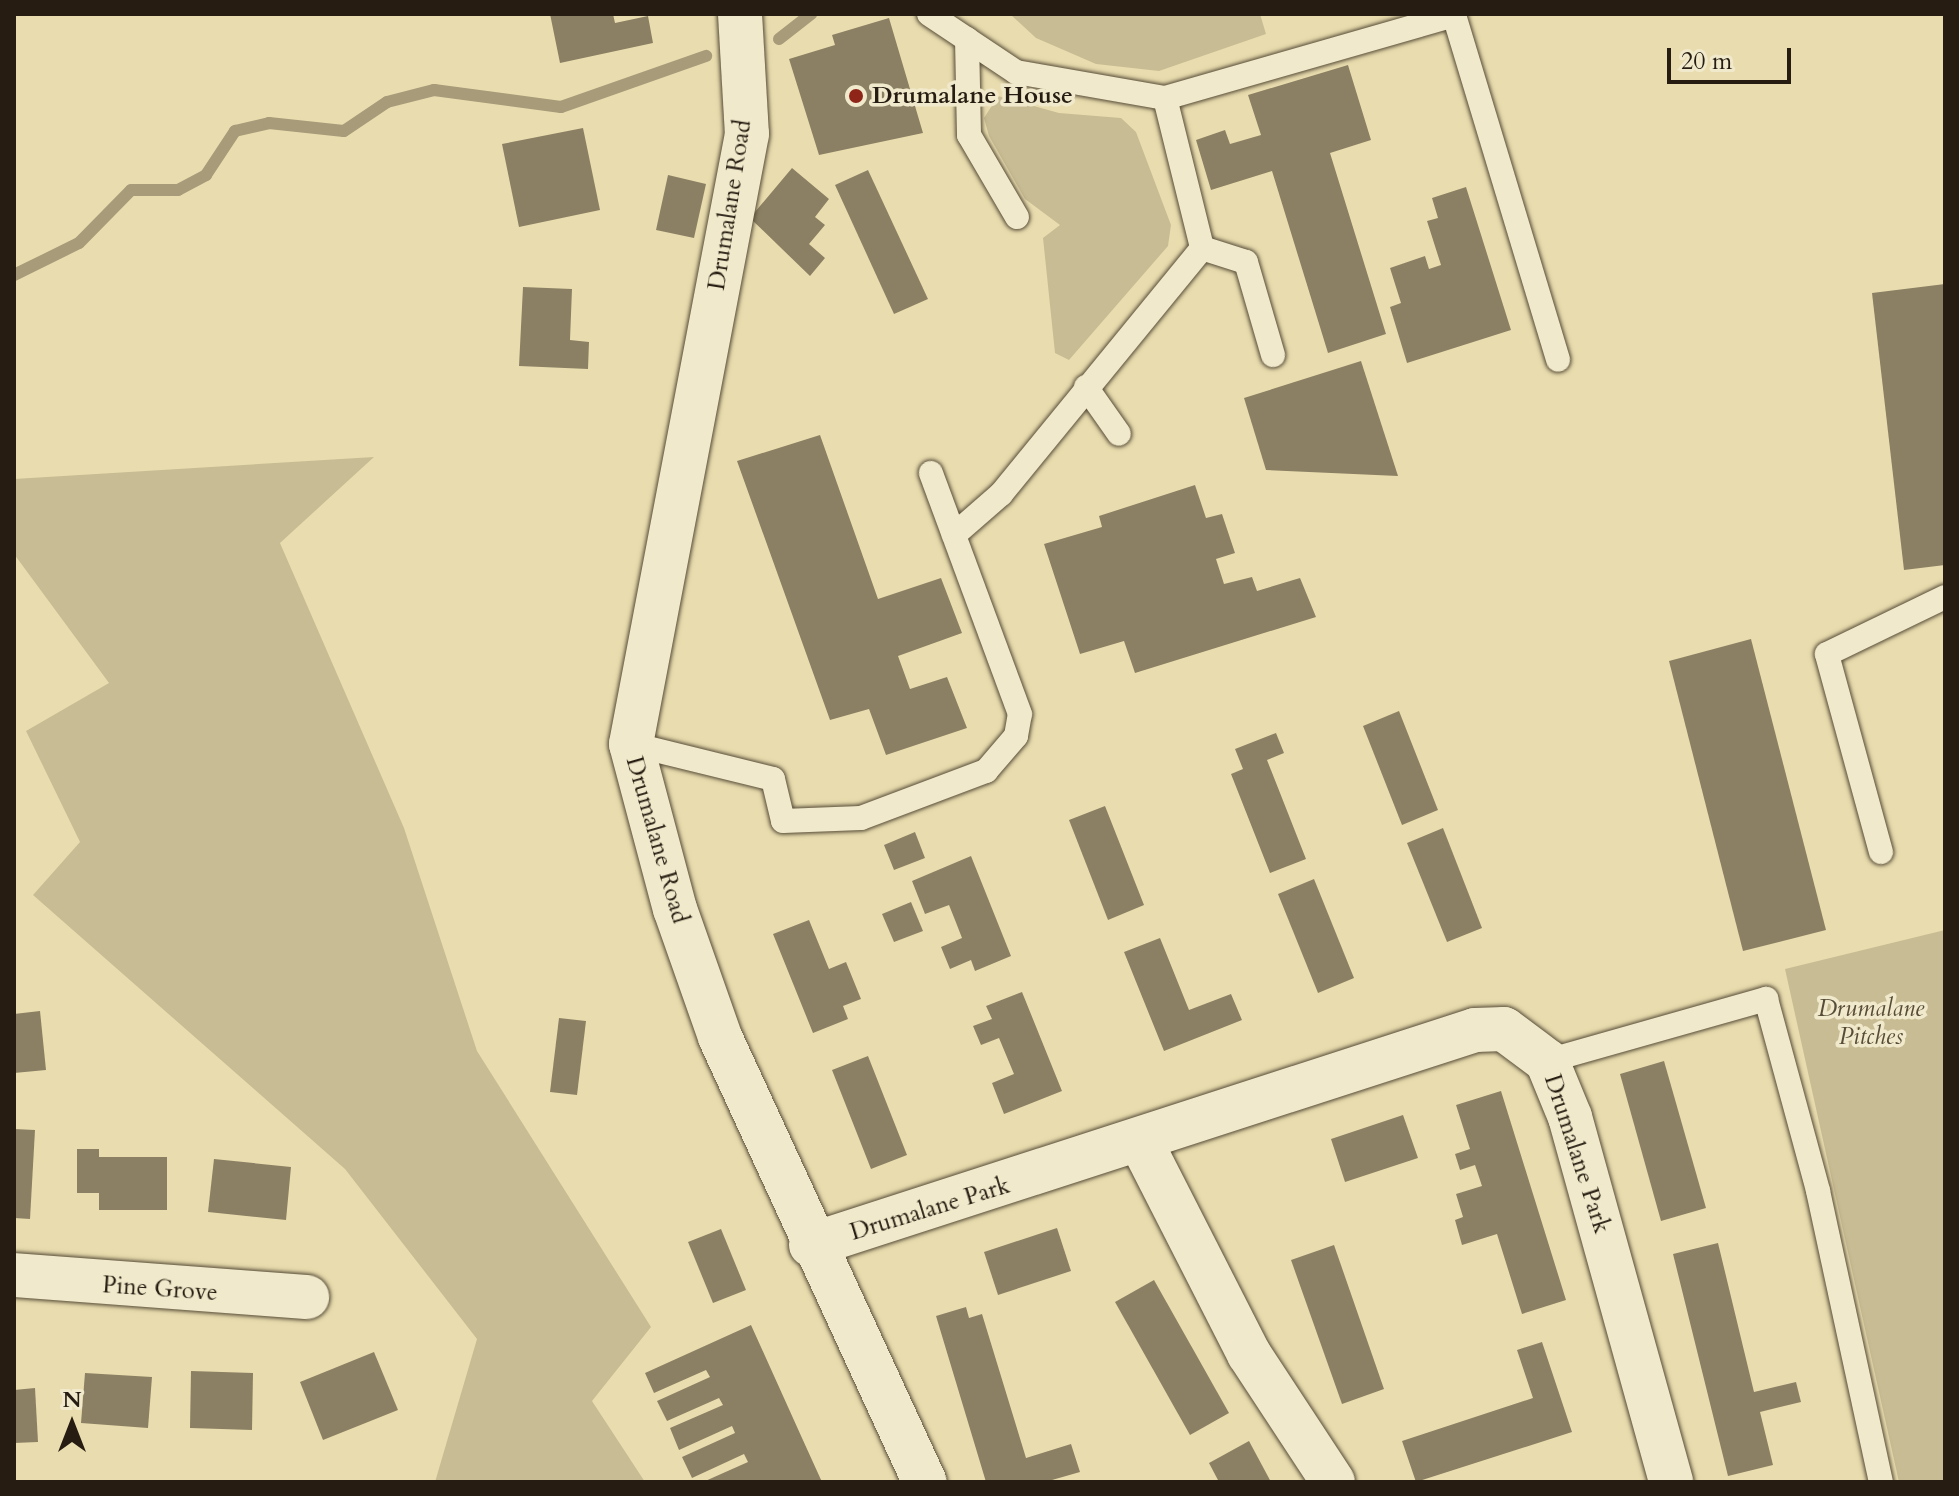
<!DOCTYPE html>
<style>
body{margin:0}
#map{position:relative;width:1959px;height:1496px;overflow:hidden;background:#e9ddaf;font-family:Cardo,serif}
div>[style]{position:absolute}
.green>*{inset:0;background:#c8bc94}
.stream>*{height:12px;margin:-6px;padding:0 6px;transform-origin:6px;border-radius:6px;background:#a79b79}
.building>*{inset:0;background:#8b8063}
.roads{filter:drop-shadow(0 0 2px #574c38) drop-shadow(0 0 2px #574c38)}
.lane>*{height:24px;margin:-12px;padding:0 12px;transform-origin:12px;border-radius:12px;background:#f1e9cb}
.street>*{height:44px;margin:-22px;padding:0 22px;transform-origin:22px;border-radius:22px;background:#f1e9cb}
.secondary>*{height:44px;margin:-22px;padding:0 22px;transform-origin:22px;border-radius:22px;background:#f1e9cb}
.dots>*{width:22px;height:22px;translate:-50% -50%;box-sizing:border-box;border:4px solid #f1e9cb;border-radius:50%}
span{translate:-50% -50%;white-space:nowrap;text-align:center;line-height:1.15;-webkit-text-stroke:7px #f1e9cb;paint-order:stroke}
.poi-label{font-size:24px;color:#261c11;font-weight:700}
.left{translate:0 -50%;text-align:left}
.street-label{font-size:24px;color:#261c11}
.park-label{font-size:24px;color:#574c38;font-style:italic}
.frame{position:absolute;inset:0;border:16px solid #261c11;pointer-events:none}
.north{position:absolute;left:32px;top:1384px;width:80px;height:80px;-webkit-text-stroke:6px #f1e9cb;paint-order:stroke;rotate:0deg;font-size:22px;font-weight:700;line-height:32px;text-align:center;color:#261c11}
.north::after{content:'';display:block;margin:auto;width:28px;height:36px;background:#261c11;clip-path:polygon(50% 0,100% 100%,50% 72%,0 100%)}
.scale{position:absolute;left:1667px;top:48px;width:124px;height:36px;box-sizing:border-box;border:4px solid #261c11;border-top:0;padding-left:10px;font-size:24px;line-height:28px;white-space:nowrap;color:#261c11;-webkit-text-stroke:6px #f1e9cb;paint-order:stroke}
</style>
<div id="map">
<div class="green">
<i style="clip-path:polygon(1010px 14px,1260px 14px,1266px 34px,1159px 71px,1096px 64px,1036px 38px)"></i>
<i style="clip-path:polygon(998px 96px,1059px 113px,1121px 118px,1136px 132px,1171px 225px,1168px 246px,1069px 360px,1055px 353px,1043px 238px,1060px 225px,1025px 199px,989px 136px,984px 118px)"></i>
<i style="clip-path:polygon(374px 457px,280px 543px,404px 828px,477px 1051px,651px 1327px,592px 1401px,645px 1482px,435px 1482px,477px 1339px,345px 1169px,33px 895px,80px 842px,26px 731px,109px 683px,14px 554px,14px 479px)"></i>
<i style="clip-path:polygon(1945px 930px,1945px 1482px,1899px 1482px,1785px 969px)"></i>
</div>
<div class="stream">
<i style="left:779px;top:39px;width:41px;rotate:-38deg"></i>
<i style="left:14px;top:275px;width:72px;rotate:-26.2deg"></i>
<i style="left:79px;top:243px;width:74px;rotate:-45.5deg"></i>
<i style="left:131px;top:190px;width:47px"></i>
<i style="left:178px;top:190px;width:32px;rotate:-28deg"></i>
<i style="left:206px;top:175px;width:53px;rotate:-56.6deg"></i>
<i style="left:235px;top:131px;width:35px;rotate:-13deg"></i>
<i style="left:269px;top:123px;width:75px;rotate:6.1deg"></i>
<i style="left:344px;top:131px;width:52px;rotate:-34deg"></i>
<i style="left:387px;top:102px;width:49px;rotate:-14.3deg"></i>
<i style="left:434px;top:90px;width:128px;rotate:7.6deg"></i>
<i style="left:561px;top:107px;width:154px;rotate:-19.4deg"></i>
</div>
<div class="building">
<i style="clip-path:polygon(550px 14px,613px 14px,615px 23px,648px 16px,653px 43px,560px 63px)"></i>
<i style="clip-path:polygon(889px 18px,923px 133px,819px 155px,789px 59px,835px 45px,832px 35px)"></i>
<i style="clip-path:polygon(1348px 65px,1371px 140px,1330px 153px,1386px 334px,1328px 353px,1272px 171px,1211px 190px,1196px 140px,1225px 130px,1230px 144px,1261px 135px,1248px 95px)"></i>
<i style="clip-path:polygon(583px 128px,600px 210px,519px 227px,502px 144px)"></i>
<i style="clip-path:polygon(792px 168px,829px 199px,815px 217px,825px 225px,809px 244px,825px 258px,810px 276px,750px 218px)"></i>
<i style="clip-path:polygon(868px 170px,928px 299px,894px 314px,835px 185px)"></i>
<i style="clip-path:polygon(668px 175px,706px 184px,694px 238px,656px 230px)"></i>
<i style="clip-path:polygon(1466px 187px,1511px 330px,1407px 363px,1390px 307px,1401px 303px,1390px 268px,1425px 256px,1429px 269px,1441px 265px,1427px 221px,1438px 218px,1432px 198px)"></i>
<i style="clip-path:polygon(1945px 284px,1945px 565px,1904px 570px,1872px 293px)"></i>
<i style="clip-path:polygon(523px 287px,572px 289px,570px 340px,589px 342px,588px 369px,519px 366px)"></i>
<i style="clip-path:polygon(1361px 361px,1398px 476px,1266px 470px,1244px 398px)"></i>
<i style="clip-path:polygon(820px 435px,878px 599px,941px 578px,962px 633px,898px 656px,910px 689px,947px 677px,967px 728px,886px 755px,869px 709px,830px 720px,737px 461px)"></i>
<i style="clip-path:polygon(1195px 485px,1206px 518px,1222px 514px,1235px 553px,1216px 559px,1224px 584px,1252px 577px,1257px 591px,1300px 578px,1316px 617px,1135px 673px,1124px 641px,1080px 654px,1044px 544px,1102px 527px,1099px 516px)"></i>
<i style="clip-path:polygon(1751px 639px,1826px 930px,1743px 951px,1669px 661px)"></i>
<i style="clip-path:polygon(1399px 711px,1438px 810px,1402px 825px,1363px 726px)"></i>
<i style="clip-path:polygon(1276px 733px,1284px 753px,1267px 760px,1306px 859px,1270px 873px,1231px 774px,1243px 769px,1235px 749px)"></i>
<i style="clip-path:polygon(1105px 806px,1144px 905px,1108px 920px,1069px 820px)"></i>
<i style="clip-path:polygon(1443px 828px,1482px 928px,1447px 942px,1407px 843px)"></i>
<i style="clip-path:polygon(915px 832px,925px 858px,894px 870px,884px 845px)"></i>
<i style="clip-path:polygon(971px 856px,1011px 956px,975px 971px,971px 960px,950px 969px,941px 947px,962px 938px,955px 920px,949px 905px,925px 914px,912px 881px)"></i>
<i style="clip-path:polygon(1314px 879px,1354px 978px,1318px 993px,1278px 894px)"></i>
<i style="clip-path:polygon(911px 902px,923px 931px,894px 942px,882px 914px)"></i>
<i style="clip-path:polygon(809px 920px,829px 969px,846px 962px,861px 999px,843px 1006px,848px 1019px,813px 1033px,773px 934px)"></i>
<i style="clip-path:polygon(1160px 938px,1189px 1010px,1231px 994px,1242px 1020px,1164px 1051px,1124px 952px)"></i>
<i style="clip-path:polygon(1022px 992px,1062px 1091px,1004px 1114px,992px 1083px,1014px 1074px,999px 1038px,981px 1045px,973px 1026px,992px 1019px,986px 1006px)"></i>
<i style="clip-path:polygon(40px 1011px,46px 1070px,14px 1073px,14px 1014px)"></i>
<i style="clip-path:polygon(559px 1018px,586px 1021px,577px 1095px,550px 1092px)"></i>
<i style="clip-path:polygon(868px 1056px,907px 1155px,871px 1169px,832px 1070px)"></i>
<i style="clip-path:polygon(1664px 1061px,1706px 1208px,1661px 1221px,1620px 1074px)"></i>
<i style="clip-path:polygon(1501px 1091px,1566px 1300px,1522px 1314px,1497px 1234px,1462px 1245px,1455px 1220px,1463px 1217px,1456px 1194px,1482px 1186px,1475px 1165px,1460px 1170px,1455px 1154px,1470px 1149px,1456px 1105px)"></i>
<i style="clip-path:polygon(1403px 1115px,1418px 1158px,1345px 1182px,1331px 1139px)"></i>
<i style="clip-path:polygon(14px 1129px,35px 1130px,30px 1219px,14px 1218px)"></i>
<i style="clip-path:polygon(77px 1149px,99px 1149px,99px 1157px,167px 1157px,167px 1210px,99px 1210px,99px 1193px,77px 1193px)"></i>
<i style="clip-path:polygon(214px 1159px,291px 1167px,286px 1220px,208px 1212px)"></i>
<i style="clip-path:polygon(1057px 1228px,1071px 1271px,998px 1295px,984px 1252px)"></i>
<i style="clip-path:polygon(721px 1229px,746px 1290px,713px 1303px,688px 1242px)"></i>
<i style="clip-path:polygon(1718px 1243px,1754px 1392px,1796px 1382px,1801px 1402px,1760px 1412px,1773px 1465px,1728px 1476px,1673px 1254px)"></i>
<i style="clip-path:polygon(1334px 1245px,1384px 1389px,1342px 1404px,1291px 1260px)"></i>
<i style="clip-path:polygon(1154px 1280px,1229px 1413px,1190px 1435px,1115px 1302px)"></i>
<i style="clip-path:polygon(966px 1307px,969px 1318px,982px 1314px,1026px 1458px,1071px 1444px,1080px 1472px,1045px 1482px,986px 1482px,936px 1316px)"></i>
<i style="clip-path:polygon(751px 1325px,802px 1438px,822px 1482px,703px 1482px,748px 1462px,744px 1454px,692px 1478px,682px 1457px,735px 1433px,732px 1426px,679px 1450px,670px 1428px,723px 1405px,719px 1398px,667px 1421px,657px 1401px,710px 1377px,706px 1370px,654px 1393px,645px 1373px)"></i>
<i style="clip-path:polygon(1542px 1342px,1572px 1432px,1416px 1482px,1402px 1441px,1533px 1398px,1517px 1350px)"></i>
<i style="clip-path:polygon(374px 1352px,398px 1410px,323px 1440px,300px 1382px)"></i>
<i style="clip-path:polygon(191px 1371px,253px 1373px,252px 1430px,190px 1428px)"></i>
<i style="clip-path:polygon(85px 1373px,152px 1377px,148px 1428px,81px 1423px)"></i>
<i style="clip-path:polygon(35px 1388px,38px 1442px,14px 1443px,14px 1390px)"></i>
<i style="clip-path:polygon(1249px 1441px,1271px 1482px,1219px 1482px,1209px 1463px)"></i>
</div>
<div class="roads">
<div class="lane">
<i style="left:929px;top:14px;width:105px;rotate:33.7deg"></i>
<i style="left:1016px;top:72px;width:151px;rotate:9.9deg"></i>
<i style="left:1165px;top:98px;width:301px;rotate:-16deg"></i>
<i style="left:1454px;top:15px;width:360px;rotate:73.2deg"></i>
<i style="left:967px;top:39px;width:96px;rotate:88.8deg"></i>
<i style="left:969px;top:135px;width:95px;rotate:59.7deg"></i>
<i style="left:1165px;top:98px;width:154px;rotate:76.1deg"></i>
<i style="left:1202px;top:248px;width:46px;rotate:17.7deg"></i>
<i style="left:1246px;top:262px;width:97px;rotate:73.8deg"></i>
<i style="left:1086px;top:387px;width:57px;rotate:54.9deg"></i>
<i style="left:954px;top:535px;width:62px;rotate:-41.1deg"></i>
<i style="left:1001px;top:494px;width:318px;rotate:-50.7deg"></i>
<i style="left:631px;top:744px;width:146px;rotate:13.8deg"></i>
<i style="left:773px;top:779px;width:43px;rotate:76.6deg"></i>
<i style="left:783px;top:821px;width:78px;rotate:-2.2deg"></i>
<i style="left:861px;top:818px;width:134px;rotate:-20.6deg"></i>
<i style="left:986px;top:771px;width:46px;rotate:-49.4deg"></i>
<i style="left:1016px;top:736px;width:22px;rotate:-80deg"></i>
<i style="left:1020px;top:714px;width:257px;rotate:-110.3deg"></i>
<i style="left:1881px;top:852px;width:205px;rotate:-105.3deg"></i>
<i style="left:1827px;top:654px;width:131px;rotate:-25.8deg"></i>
<i style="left:1547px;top:1061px;width:228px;rotate:-15.8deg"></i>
<i style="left:1766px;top:999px;width:199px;rotate:74.8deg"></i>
<i style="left:1818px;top:1191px;width:298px;rotate:77.8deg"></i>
</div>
<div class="street">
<i style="left:1141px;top:1142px;width:238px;rotate:63deg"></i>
<i style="left:1249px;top:1354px;width:153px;rotate:56.7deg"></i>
<i style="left:811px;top:1245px;width:698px;rotate:-17.94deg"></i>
<i style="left:1475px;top:1030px;width:29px;rotate:-2deg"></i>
<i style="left:1504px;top:1029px;width:54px;rotate:36.7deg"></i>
<i style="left:1547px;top:1061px;width:61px;rotate:67.7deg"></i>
<i style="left:1570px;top:1117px;width:379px;rotate:74.5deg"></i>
<i style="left:14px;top:1275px;width:294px;rotate:4.3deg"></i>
</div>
<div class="secondary">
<i style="left:740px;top:14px;width:120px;rotate:86.7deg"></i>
<i style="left:747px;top:134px;width:621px;rotate:100.77deg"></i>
<i style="left:631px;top:744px;width:171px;rotate:75.1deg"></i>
<i style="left:675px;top:909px;width:136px;rotate:70.6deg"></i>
<i style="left:720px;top:1037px;width:490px;rotate:65.3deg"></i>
</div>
</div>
<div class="dots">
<i style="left:856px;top:96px;background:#8f2418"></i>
</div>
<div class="poi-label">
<span class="left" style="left:872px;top:96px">Drumalane House</span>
</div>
<div class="street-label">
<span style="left:730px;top:205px;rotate:-81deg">Drumalane Road</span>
<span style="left:657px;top:840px;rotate:74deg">Drumalane Road</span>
<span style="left:1577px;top:1154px;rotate:72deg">Drumalane Park</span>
<span style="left:930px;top:1209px;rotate:-17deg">Drumalane Park</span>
<span style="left:160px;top:1289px;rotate:4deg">Pine Grove</span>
</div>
<div class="park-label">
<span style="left:1871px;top:1023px">Drumalane<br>Pitches</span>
</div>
<div class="frame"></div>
<div class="north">N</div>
<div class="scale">20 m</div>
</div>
